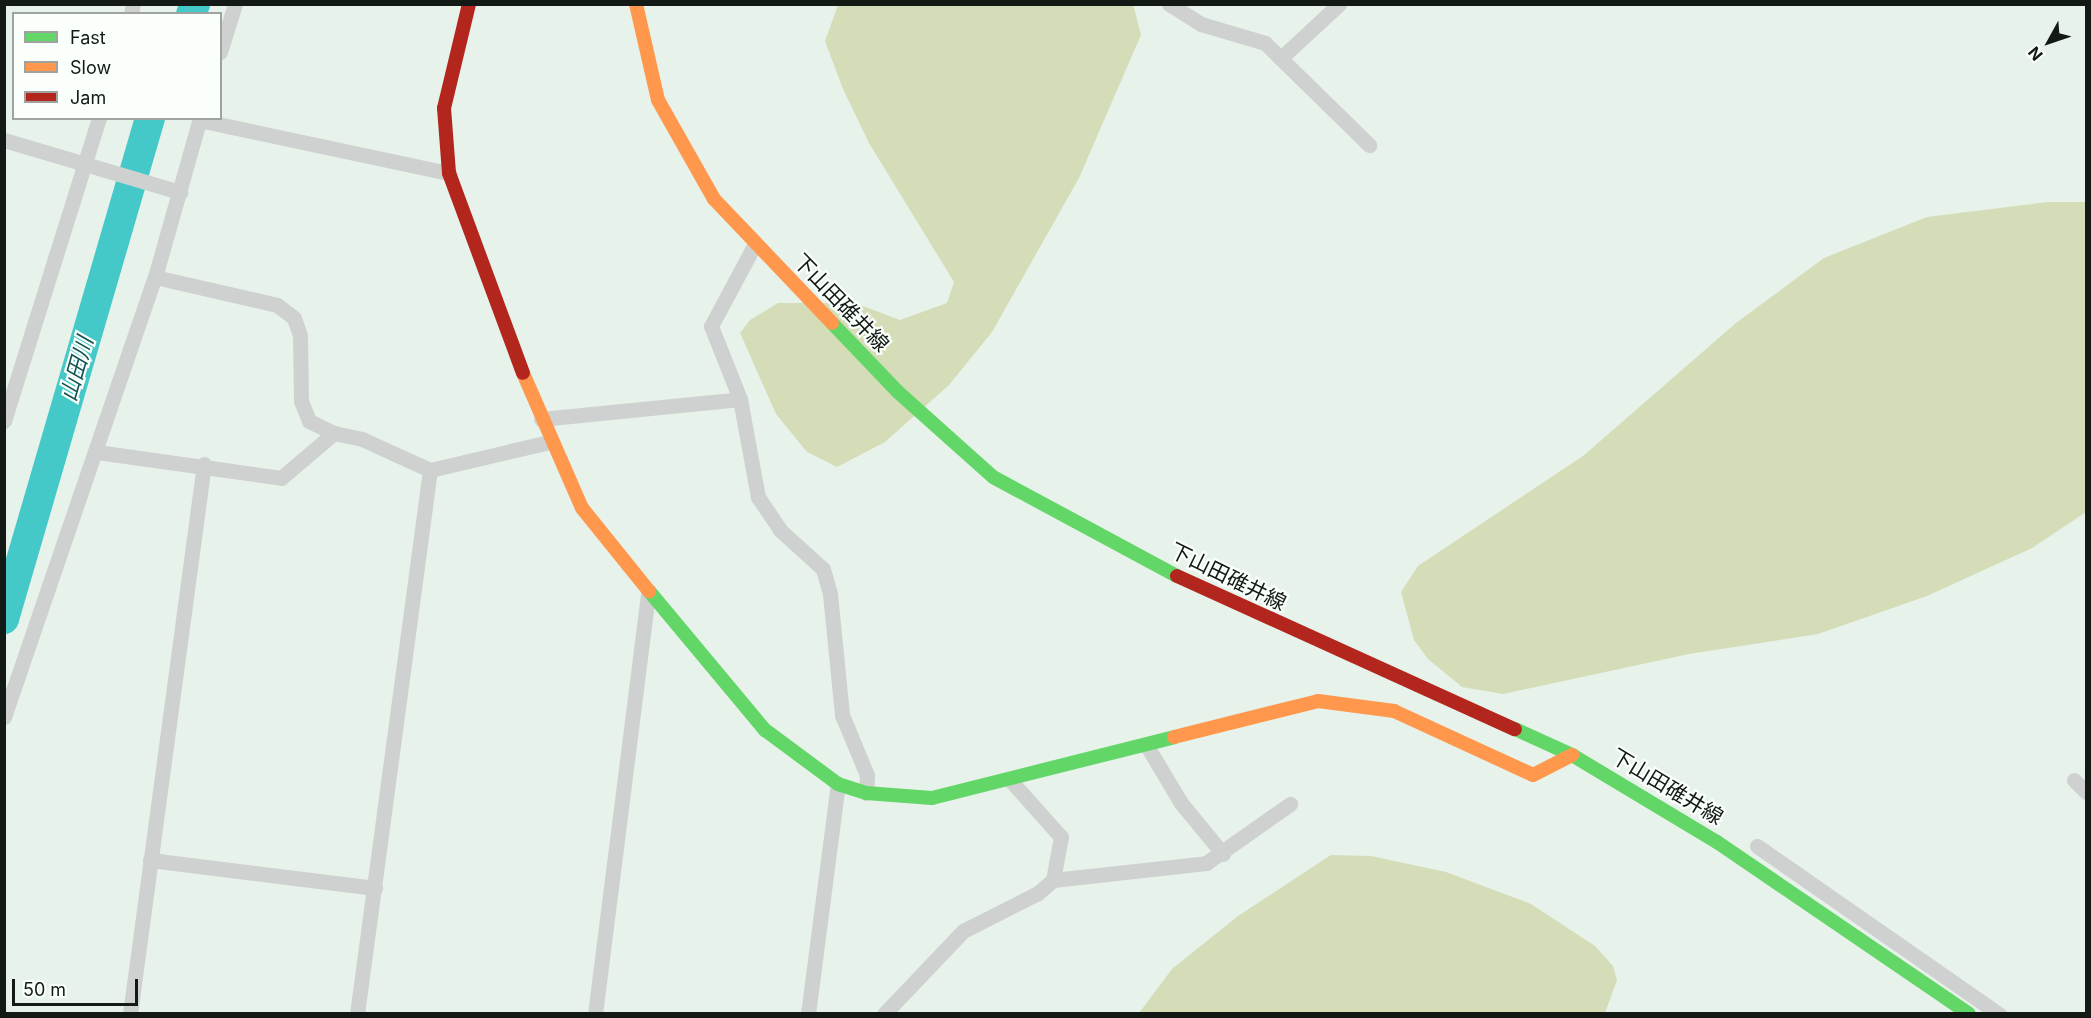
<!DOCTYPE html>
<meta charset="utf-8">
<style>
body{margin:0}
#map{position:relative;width:2091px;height:1018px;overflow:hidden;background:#e7f2ea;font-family:Inter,"Noto Sans JP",sans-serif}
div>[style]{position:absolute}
.green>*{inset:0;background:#d4ddb8}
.stream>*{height:5px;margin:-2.5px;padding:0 2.5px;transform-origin:2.5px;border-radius:2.5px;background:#45c9c8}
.river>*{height:30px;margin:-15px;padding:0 15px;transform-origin:15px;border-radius:15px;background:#45c9c8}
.street>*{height:15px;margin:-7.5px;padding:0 7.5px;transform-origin:7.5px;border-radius:7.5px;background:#cfd1d0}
.fast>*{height:14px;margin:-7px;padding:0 7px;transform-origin:7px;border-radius:7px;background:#63d668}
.slow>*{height:14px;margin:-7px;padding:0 7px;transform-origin:7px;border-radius:7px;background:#ff974d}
.jam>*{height:14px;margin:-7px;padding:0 7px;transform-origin:7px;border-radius:7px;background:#b3261e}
span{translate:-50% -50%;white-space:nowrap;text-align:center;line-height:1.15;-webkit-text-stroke:4.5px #fbfffc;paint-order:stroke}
.street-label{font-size:21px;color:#131a15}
.water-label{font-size:22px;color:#135152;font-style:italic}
.frame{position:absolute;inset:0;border:6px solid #131a15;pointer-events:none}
.legend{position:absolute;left:12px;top:12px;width:210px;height:108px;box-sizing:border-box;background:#fbfffc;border:2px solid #9ea3a0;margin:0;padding:8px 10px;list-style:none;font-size:18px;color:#131a15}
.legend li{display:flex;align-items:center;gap:12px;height:30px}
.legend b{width:30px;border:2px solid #9ea3a0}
.north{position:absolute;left:2019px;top:12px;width:60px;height:60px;-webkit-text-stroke:4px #fbfffc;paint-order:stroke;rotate:230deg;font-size:16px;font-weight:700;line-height:24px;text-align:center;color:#131a15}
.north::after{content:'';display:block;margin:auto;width:21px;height:27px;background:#131a15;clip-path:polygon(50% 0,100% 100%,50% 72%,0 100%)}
.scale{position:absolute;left:12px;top:979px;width:126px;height:27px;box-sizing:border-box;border:3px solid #131a15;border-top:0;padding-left:8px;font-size:18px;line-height:21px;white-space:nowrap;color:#131a15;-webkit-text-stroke:4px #fbfffc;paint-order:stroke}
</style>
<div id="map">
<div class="green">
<i style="clip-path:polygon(1133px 4px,1141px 35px,1079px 178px,992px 332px,949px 385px,885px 442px,837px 467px,807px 452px,776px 414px,740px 333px,750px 320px,778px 303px,855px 303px,900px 320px,947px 303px,954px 282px,869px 143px,843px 89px,825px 41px,838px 5px)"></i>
<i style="clip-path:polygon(2047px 202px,2086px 202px,2086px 512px,2032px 548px,1927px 596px,1818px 634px,1689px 654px,1503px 694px,1462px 687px,1428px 659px,1414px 640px,1401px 592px,1418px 566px,1583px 456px,1736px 323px,1824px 258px,1927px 217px)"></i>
<i style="clip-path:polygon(1331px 855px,1371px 856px,1446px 872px,1531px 904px,1595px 946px,1613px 966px,1617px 980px,1605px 1013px,1139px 1013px,1172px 969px,1238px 916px)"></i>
</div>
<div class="stream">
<i style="left:189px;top:4px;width:6px;rotate:31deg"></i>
</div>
<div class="river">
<i style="left:191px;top:14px;width:11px;rotate:-68deg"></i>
<i style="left:4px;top:619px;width:522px;rotate:-73.75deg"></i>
</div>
<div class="street">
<i style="left:1169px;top:4px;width:38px;rotate:32deg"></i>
<i style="left:1201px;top:24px;width:67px;rotate:16.5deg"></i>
<i style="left:1265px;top:43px;width:146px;rotate:44.4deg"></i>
<i style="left:131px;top:14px;width:10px;rotate:-79deg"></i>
<i style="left:220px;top:52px;width:50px;rotate:-72.6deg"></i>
<i style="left:1282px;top:57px;width:78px;rotate:-42.9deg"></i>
<i style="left:199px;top:120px;width:256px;rotate:12deg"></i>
<i style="left:4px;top:140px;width:184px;rotate:16.5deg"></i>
<i style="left:755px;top:244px;width:93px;rotate:118.2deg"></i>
<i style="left:711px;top:326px;width:79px;rotate:68.3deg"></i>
<i style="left:740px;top:399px;width:100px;rotate:79.6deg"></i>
<i style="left:758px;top:497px;width:40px;rotate:56deg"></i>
<i style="left:780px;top:530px;width:58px;rotate:42.2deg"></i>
<i style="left:823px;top:569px;width:26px;rotate:74deg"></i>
<i style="left:830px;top:594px;width:122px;rotate:84.3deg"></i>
<i style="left:842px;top:715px;width:65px;rotate:67.4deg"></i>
<i style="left:867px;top:775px;width:18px;rotate:93deg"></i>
<i style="left:155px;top:277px;width:125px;rotate:12.9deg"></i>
<i style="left:277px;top:305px;width:21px;rotate:37deg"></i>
<i style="left:294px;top:318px;width:18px;rotate:71deg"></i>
<i style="left:300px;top:335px;width:66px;rotate:89.1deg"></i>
<i style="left:301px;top:401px;width:22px;rotate:68deg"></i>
<i style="left:309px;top:421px;width:28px;rotate:26deg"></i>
<i style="left:334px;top:433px;width:29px;rotate:12deg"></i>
<i style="left:362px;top:439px;width:75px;rotate:24.5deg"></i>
<i style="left:430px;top:470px;width:122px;rotate:-13.2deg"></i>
<i style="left:541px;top:419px;width:200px;rotate:-5.7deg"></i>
<i style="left:4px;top:421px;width:318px;rotate:-72.6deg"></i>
<i style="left:97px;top:452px;width:186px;rotate:8deg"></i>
<i style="left:281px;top:478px;width:70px;rotate:-40.3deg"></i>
<i style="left:4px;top:717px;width:465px;rotate:-71.1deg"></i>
<i style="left:155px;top:277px;width:165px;rotate:-74.2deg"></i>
<i style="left:1147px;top:746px;width:66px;rotate:59.2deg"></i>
<i style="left:1181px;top:803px;width:66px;rotate:50.5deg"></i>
<i style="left:2074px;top:780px;width:17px;rotate:45deg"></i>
<i style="left:1757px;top:846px;width:295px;rotate:34.8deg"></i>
<i style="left:150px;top:860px;width:227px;rotate:7.1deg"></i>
<i style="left:1053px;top:880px;width:154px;rotate:-6.3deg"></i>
<i style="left:1206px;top:863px;width:103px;rotate:-35.1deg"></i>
<i style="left:130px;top:1014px;width:555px;rotate:-82.34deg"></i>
<i style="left:357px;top:1014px;width:549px;rotate:-82.36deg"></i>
<i style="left:595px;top:1014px;width:425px;rotate:-82.8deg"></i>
<i style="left:808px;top:1014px;width:232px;rotate:-82.6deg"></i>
<i style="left:884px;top:1014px;width:115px;rotate:-46.4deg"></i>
<i style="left:963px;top:931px;width:84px;rotate:-26.9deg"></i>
<i style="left:1038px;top:893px;width:20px;rotate:-41deg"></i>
<i style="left:1053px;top:880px;width:44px;rotate:-79.5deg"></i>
<i style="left:1061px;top:837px;width:75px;rotate:-131.8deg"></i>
</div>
<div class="fast">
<i style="left:832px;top:323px;width:95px;rotate:46.3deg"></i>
<i style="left:898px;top:392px;width:127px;rotate:41.8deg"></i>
<i style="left:993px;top:477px;width:209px;rotate:28.3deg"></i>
<i style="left:649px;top:591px;width:181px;rotate:50.2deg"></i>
<i style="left:765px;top:730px;width:91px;rotate:36.5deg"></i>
<i style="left:838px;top:784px;width:29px;rotate:18deg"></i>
<i style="left:866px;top:793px;width:66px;rotate:4.3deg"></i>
<i style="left:932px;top:798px;width:250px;rotate:-14.1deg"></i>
<i style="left:1515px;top:729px;width:63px;rotate:24.5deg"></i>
<i style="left:1572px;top:755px;width:169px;rotate:31deg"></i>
<i style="left:1717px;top:842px;width:305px;rotate:34.3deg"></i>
</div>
<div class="slow">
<i style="left:636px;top:4px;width:98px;rotate:77.1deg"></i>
<i style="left:658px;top:100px;width:114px;rotate:60.5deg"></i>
<i style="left:714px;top:199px;width:171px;rotate:46.4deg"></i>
<i style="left:523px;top:373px;width:147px;rotate:66.4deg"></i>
<i style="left:582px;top:508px;width:107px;rotate:51.1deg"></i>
<i style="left:1174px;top:737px;width:148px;rotate:-14deg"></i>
<i style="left:1318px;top:701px;width:77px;rotate:7.5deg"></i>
<i style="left:1394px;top:711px;width:153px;rotate:24.7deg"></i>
<i style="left:1533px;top:775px;width:44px;rotate:-27.1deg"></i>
</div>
<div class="jam">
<i style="left:469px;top:4px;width:107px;rotate:103.5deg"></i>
<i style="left:444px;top:108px;width:65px;rotate:85.6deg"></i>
<i style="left:449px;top:173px;width:213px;rotate:69.7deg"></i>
<i style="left:1177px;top:576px;width:371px;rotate:24.4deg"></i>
</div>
<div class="street-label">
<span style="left:841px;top:303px;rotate:46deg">下山田碓井線</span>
<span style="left:1228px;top:577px;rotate:26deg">下山田碓井線</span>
<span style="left:1667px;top:787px;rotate:31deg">下山田碓井線</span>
</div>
<div class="water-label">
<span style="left:77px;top:369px;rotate:-74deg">山田川</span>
</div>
<div class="frame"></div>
<ul class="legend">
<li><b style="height:8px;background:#63d668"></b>Fast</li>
<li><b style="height:8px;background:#ff974d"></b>Slow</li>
<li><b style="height:8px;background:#b3261e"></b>Jam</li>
</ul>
<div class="north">N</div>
<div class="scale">50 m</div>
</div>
